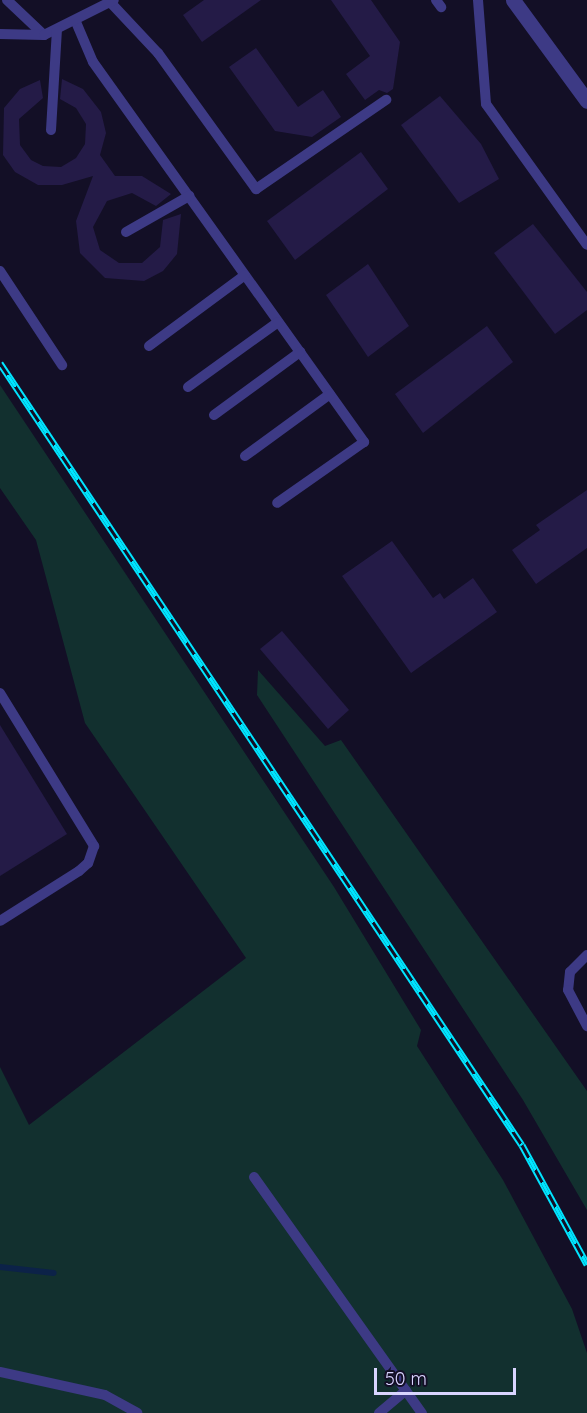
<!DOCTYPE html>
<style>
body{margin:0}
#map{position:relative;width:587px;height:1413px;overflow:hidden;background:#130f26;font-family:Quicksand,sans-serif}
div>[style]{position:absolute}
.green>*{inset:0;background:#12302f}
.stream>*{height:6px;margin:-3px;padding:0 3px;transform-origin:3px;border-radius:3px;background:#0c2248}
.building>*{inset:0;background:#241b47}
.service>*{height:10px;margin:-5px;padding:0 5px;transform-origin:5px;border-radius:5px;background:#3d3a85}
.minor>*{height:15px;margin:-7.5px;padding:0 7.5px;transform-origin:7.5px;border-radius:7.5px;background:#3d3a85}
.rail>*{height:7px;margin-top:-3.5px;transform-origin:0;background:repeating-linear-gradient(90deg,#130f26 0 14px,#00e5ff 0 28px);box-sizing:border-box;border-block:2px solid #00e5ff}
span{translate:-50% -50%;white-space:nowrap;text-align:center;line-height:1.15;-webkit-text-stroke:4.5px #130f26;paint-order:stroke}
.scale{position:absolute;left:374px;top:1368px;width:142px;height:27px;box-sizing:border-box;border:3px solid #d9d4ff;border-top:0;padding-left:8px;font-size:18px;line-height:21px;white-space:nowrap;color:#d9d4ff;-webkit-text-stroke:4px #130f26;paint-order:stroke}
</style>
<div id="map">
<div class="green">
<i style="clip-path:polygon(0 385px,334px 887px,421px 1030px,417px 1046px,503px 1180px,572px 1309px,587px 1353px,587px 1413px,0 1413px,0 1067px,29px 1125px,246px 958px,85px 723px,36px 540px,0 488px)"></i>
<i style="clip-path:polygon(258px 670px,325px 746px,341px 740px,587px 1091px,587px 1210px,523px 1100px,257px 695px)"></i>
</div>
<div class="stream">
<i style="left:0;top:1267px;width:54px;rotate:6.3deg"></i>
</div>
<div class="building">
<i style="clip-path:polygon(204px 0,261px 0,202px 42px,183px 15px)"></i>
<i style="clip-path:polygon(331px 0,371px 0,400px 42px,393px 89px,387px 93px,379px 90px,365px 100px,346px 74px,370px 56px)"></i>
<i style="clip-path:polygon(256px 48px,298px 107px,323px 90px,341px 117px,312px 137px,275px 131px,229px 67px)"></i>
<i style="clip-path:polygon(62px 79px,83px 89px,101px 112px,106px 133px,100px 155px,115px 176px,142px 176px,171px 194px,156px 206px,132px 193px,107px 201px,93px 227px,100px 250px,119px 263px,142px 263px,160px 247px,163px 220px,181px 214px,177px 254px,163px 271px,144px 281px,105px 278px,80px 253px,76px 221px,93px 176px,62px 185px,38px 185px,15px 172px,3px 155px,4px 108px,20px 89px,40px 80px,43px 98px,19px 119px,20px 145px,31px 160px,43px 166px,61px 167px,76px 158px,85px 144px,86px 124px,76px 108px,60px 99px)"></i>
<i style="clip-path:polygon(440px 96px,481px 144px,499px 179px,459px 203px,401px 125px)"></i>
<i style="clip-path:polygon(361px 152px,388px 189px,295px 260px,267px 221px)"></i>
<i style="clip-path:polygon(533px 224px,587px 292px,587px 310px,555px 334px,494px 253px)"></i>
<i style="clip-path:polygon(368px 264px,409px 326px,368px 357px,326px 295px)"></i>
<i style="clip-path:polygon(487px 326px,513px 362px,423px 433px,395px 394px)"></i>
<i style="clip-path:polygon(587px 490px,587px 548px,536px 584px,512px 550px,540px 530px,536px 525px)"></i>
<i style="clip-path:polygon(392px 541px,433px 598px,440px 593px,444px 599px,473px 578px,497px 612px,411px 673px,342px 576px)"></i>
<i style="clip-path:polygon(282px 631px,349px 710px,328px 729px,260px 649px)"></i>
<i style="clip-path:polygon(0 725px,67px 834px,0 876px)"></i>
</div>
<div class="service">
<i style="left:7px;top:0;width:51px;rotate:43.4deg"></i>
<i style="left:436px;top:0;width:9px;rotate:54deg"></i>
<i style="left:478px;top:0;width:104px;rotate:85.6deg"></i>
<i style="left:486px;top:104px;width:173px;rotate:54.4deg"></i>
<i style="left:111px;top:3px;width:69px;rotate:46.8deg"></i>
<i style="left:158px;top:53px;width:168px;rotate:54.2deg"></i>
<i style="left:256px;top:189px;width:158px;rotate:-34.4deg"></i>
<i style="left:76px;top:22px;width:43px;rotate:67deg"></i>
<i style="left:93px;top:62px;width:467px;rotate:54.5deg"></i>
<i style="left:364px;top:442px;width:106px;rotate:145deg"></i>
<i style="left:0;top:34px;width:44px;rotate:1.3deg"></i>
<i style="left:44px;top:35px;width:78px;rotate:-26.6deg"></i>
<i style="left:51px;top:130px;width:100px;rotate:-86.6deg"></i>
<i style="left:126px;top:232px;width:73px;rotate:-29.7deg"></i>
<i style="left:0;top:271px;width:113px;rotate:56.6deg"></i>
<i style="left:149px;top:346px;width:119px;rotate:-36.5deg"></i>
<i style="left:188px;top:387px;width:111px;rotate:-35.8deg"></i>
<i style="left:214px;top:415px;width:107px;rotate:-36.2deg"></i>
<i style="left:245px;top:456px;width:105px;rotate:-36.1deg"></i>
<i style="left:0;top:693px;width:180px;rotate:58.4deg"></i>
<i style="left:94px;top:846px;width:18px;rotate:109deg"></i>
<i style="left:88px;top:863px;width:12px;rotate:138deg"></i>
<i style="left:79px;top:871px;width:93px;rotate:147.7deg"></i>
<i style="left:587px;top:955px;width:24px;rotate:135deg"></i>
<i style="left:570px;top:972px;width:18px;rotate:96deg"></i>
<i style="left:568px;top:990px;width:41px;rotate:62.2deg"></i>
<i style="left:254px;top:1177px;width:290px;rotate:54.6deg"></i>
<i style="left:0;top:1372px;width:107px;rotate:12.4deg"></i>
<i style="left:105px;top:1395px;width:37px;rotate:29deg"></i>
<i style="left:379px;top:1413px;width:35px;rotate:-40deg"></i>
</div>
<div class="minor">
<i style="left:513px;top:0;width:125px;rotate:53.8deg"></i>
</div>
<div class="rail">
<i style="left:0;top:363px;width:940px;rotate:56.28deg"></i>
<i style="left:522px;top:1145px;width:136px;rotate:61.4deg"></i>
</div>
<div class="scale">50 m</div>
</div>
